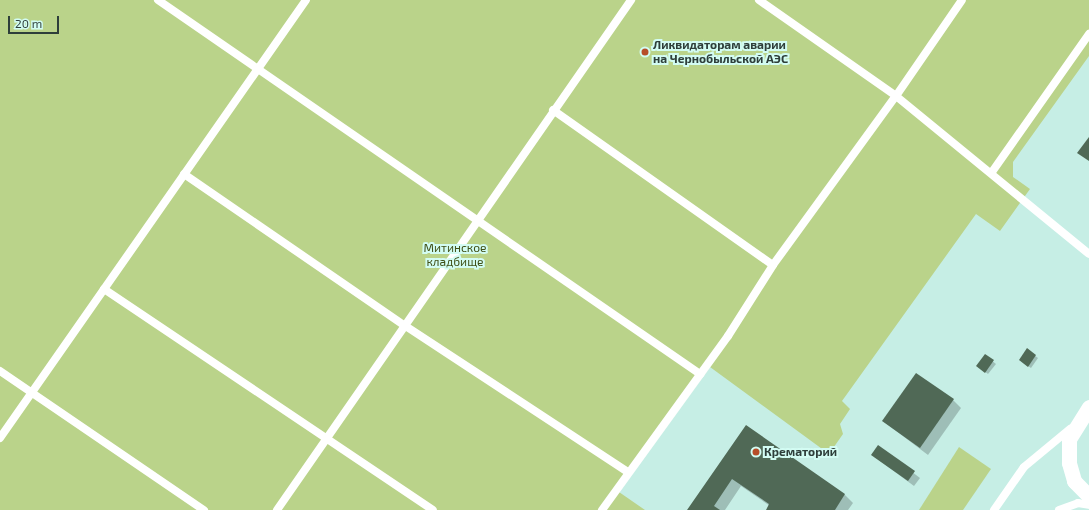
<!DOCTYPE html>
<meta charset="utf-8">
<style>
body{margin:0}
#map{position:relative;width:1089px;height:510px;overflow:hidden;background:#c6eee5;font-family:"Exo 2",sans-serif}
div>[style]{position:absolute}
.green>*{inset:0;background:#bad38a}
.shadow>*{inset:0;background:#0003}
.building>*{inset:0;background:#506956}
.lane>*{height:8px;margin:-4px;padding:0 4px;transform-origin:4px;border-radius:4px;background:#fff}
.street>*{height:15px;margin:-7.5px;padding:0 7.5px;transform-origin:7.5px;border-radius:7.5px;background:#fff}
.dots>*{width:11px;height:11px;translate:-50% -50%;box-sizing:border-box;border:2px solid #d3fcf3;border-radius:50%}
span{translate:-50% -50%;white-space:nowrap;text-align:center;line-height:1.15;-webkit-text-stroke:4px #d3fcf3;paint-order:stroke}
.poi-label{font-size:12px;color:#2e3e3a;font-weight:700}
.left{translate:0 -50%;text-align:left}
.park-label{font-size:12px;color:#3f4f16}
.scale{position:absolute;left:8px;top:16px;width:51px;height:18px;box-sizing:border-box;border:2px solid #2e3e3a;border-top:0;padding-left:5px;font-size:12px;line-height:14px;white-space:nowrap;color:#2e3e3a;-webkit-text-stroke:3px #d3fcf3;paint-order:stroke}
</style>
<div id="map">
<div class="green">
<i style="clip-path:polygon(0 0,1089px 0,1089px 56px,1013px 162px,1013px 177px,1030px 189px,1000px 231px,976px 214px,842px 401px,850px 409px,840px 424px,843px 434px,829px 454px,710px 367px,619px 492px,645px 510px,0 510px)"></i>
<i style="clip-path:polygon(959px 447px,991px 469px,963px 510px,919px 510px)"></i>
</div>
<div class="shadow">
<i style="clip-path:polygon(1027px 350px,1038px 358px,1031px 368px,1022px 362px)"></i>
<i style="clip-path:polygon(985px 355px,996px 364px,988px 374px,980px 368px)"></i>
<i style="clip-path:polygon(953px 400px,961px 408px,928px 455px,883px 421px)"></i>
<i style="clip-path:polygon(746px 427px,845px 495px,853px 503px,848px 510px,767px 510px,770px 506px,741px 486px,725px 510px,688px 510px)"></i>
<i style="clip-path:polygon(878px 446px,920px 478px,914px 486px,872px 455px)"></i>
</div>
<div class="building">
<i style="clip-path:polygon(1089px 137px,1089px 161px,1077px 153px)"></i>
<i style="clip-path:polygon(1027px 348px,1036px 355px,1028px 367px,1019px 360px)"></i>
<i style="clip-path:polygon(985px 354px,994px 360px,985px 373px,976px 366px)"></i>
<i style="clip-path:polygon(916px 373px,954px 399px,920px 448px,882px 421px)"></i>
<i style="clip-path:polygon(746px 425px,845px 494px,835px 510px,766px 510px,769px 504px,732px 479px,714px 506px,720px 510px,687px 510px)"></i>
<i style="clip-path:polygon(878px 445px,915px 471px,908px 481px,871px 455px)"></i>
</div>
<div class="lane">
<i style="left:158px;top:0;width:659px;rotate:34.61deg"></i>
<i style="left:759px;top:0;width:167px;rotate:35deg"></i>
<i style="left:896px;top:96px;width:249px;rotate:39.3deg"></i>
<i style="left:553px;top:110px;width:269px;rotate:35.2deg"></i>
<i style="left:992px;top:172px;width:169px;rotate:-54.9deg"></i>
<i style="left:184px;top:174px;width:267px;rotate:34.5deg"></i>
<i style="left:404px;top:325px;width:268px;rotate:33.3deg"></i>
<i style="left:104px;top:289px;width:396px;rotate:33.9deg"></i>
<i style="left:0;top:371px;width:247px;rotate:34.3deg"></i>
<i style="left:0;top:438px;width:534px;rotate:-55.06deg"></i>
<i style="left:277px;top:510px;width:621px;rotate:-55.23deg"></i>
<i style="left:602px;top:510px;width:215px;rotate:-54.1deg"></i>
<i style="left:728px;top:336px;width:84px;rotate:-57.6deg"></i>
<i style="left:773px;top:265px;width:209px;rotate:-54deg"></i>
<i style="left:896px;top:96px;width:116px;rotate:-55.5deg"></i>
<i style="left:994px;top:510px;width:52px;rotate:-55.1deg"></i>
<i style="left:1024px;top:467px;width:60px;rotate:-39.6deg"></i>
<i style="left:1059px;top:510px;width:20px;rotate:-20deg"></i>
<i style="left:1078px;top:503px;width:11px;rotate:10deg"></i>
</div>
<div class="street">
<i style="left:1089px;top:407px;width:38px;rotate:122deg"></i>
<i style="left:1069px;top:439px;width:24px;rotate:90deg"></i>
<i style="left:1069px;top:463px;width:19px;rotate:74deg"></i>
<i style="left:1074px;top:481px;width:21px;rotate:45deg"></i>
</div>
<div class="dots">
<i style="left:645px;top:52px;background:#b64e2a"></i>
<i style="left:756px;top:452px;background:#b64e2a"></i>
</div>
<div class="poi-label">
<span class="left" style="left:653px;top:52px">Ликвидаторам аварии<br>на Чернобыльской АЭС</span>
<span class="left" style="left:764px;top:452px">Крематорий</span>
</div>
<div class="park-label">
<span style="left:455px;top:255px">Митинское<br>кладбище</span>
</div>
<div class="scale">20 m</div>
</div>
